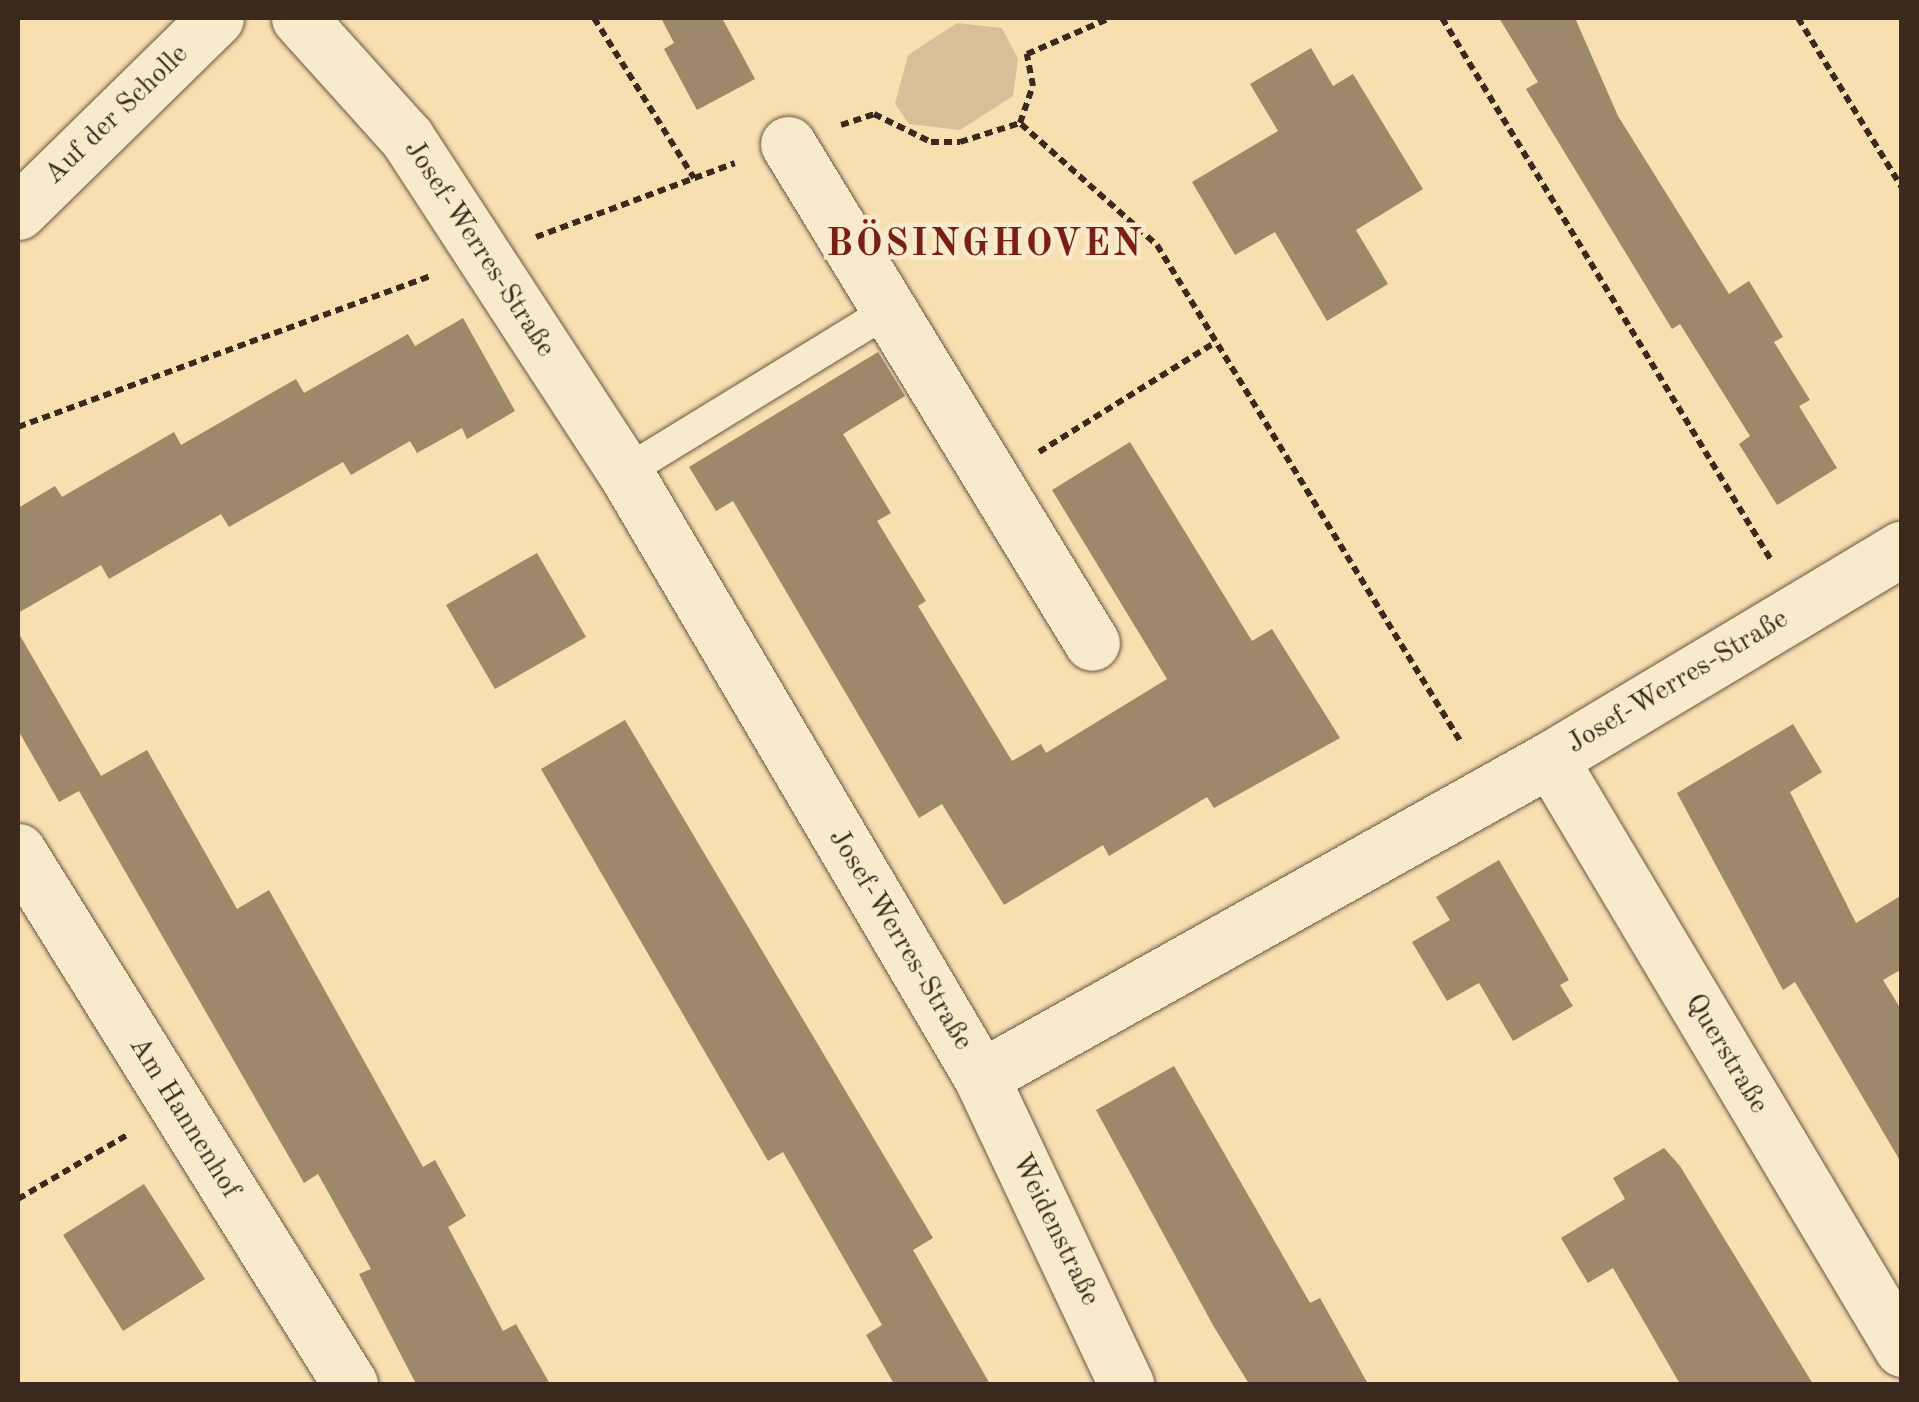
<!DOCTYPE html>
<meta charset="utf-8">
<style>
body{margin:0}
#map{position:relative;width:1919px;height:1402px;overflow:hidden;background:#f7dfb0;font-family:"Old Standard TT",serif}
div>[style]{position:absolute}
.green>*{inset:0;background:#d7c097}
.building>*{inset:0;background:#9d886a}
.path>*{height:6px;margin-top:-3px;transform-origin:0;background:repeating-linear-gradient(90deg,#3b291f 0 8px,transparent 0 13px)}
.roads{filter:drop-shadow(0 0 2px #6a5643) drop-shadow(0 0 2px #6a5643)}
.lane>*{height:32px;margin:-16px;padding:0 16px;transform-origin:16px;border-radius:16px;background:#faeacc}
.street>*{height:55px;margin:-27.5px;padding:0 27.5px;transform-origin:27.5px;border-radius:27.5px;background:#faeacc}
span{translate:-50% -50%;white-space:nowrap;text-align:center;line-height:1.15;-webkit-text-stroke:9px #faeacc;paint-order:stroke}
.street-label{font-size:28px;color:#3b291f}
.district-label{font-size:38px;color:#7a1f14;font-weight:700;letter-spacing:2.5px}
.frame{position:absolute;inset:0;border:20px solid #3b291f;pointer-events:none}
</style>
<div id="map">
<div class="green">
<i style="clip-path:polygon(957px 23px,1002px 28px,1018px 59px,1013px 96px,960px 130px,909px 124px,895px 104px,908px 55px)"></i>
</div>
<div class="building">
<i style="clip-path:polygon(661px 18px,722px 18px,755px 79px,697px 110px,664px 49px,674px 43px)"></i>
<i style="clip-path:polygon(1499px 18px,1575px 18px,1618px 116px,1729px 294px,1749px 281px,1783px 337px,1774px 342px,1810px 400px,1799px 406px,1837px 468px,1777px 505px,1739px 444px,1750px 436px,1680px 324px,1672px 329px,1526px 89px,1538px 82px)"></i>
<i style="clip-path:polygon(1311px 48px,1333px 86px,1353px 74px,1423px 189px,1356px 230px,1388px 284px,1327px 321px,1275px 232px,1235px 255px,1192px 182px,1278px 131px,1250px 84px)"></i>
<i style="clip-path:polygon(463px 318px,515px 411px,467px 439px,462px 428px,417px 453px,410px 441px,351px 475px,343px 462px,229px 527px,221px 514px,109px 579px,101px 565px,18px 613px,18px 508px,55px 486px,62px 497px,174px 432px,181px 445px,296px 379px,304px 393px,408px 334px,415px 346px)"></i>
<i style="clip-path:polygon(878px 352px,905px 396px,843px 434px,891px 513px,877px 521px,926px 601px,918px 606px,1012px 761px,1041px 744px,1046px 753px,1167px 679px,1052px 490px,1130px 442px,1252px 641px,1272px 629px,1340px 738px,1214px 808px,1207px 797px,1109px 856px,1103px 845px,1004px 905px,942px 804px,919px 818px,733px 501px,716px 511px,689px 467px)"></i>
<i style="clip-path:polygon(537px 553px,586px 637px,495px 689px,446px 605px)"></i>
<i style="clip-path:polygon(18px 632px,101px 776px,147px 750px,237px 909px,269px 890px,423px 1167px,435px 1160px,466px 1216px,448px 1227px,503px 1331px,516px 1324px,550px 1384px,416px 1384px,359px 1274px,371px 1269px,318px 1174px,304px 1183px,79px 791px,59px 802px,18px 730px)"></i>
<i style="clip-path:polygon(625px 720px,933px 1238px,913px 1250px,990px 1384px,894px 1384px,866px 1335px,882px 1325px,783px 1152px,768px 1161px,541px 769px)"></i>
<i style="clip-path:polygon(1793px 724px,1822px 772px,1790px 792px,1856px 923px,1902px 895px,1902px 969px,1883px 980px,1902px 1011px,1902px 1164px,1795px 982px,1783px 990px,1677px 793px)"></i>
<i style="clip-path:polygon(1499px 860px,1569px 980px,1560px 985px,1573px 1006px,1513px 1041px,1479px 983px,1447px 1001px,1412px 942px,1450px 920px,1436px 897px)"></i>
<i style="clip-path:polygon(1174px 1066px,1310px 1303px,1320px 1298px,1368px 1384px,1249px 1384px,1214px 1327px,1096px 1110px)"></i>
<i style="clip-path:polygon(1664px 1148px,1680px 1166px,1813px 1384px,1680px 1384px,1613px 1268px,1588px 1283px,1561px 1238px,1625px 1199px,1613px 1178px)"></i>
<i style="clip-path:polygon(144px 1184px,205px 1279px,123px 1331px,63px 1235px)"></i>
</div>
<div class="path">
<i style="left:594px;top:18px;width:189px;rotate:58deg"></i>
<i style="left:1442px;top:18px;width:634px;rotate:58.74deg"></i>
<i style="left:1798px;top:18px;width:199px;rotate:58.5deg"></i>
<i style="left:1021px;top:124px;width:182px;rotate:41.7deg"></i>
<i style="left:1157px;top:245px;width:585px;rotate:58.57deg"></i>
<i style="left:841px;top:125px;width:35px;rotate:-18deg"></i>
<i style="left:874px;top:114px;width:64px;rotate:26.2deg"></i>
<i style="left:931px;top:142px;width:29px"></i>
<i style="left:960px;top:142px;width:63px;rotate:-17.6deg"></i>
<i style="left:1020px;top:123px;width:39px;rotate:-71deg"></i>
<i style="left:1033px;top:86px;width:33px;rotate:-101deg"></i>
<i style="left:1027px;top:54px;width:90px;rotate:-23.4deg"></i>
<i style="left:536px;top:237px;width:212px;rotate:-20.4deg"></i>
<i style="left:18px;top:427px;width:440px;rotate:-20.1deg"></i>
<i style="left:1039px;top:452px;width:208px;rotate:-31.9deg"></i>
<i style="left:18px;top:1199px;width:129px;rotate:-30.4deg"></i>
</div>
<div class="roads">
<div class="lane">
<i style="left:625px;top:472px;width:310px;rotate:-31.5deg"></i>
</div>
<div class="street">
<i style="left:299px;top:18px;width:161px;rotate:48deg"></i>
<i style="left:407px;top:138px;width:399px;rotate:56.9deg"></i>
<i style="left:625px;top:472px;width:702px;rotate:59.53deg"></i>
<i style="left:981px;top:1077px;width:652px;rotate:-29.2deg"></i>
<i style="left:1550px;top:759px;width:410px;rotate:-30.9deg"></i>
<i style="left:788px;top:144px;width:584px;rotate:58.65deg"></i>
<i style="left:18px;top:212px;width:277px;rotate:-44.4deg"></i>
<i style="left:1550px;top:759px;width:687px;rotate:59.18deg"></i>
<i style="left:18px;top:851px;width:628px;rotate:58.08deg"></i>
<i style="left:981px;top:1077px;width:340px;rotate:64.7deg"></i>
</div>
</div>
<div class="street-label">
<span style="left:117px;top:115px;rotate:-44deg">Auf der Scholle</span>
<span style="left:479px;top:249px;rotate:57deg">Josef-Werres-Straße</span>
<span style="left:1678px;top:682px;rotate:-31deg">Josef-Werres-Straße</span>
<span style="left:900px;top:940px;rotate:59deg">Josef-Werres-Straße</span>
<span style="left:1726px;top:1054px;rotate:59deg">Querstraße</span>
<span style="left:184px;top:1118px;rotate:58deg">Am Hannenhof</span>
<span style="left:1055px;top:1230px;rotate:64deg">Weidenstraße</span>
</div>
<div class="district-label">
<span style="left:985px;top:246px">BÖSINGHOVEN</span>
</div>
<div class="frame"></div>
</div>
